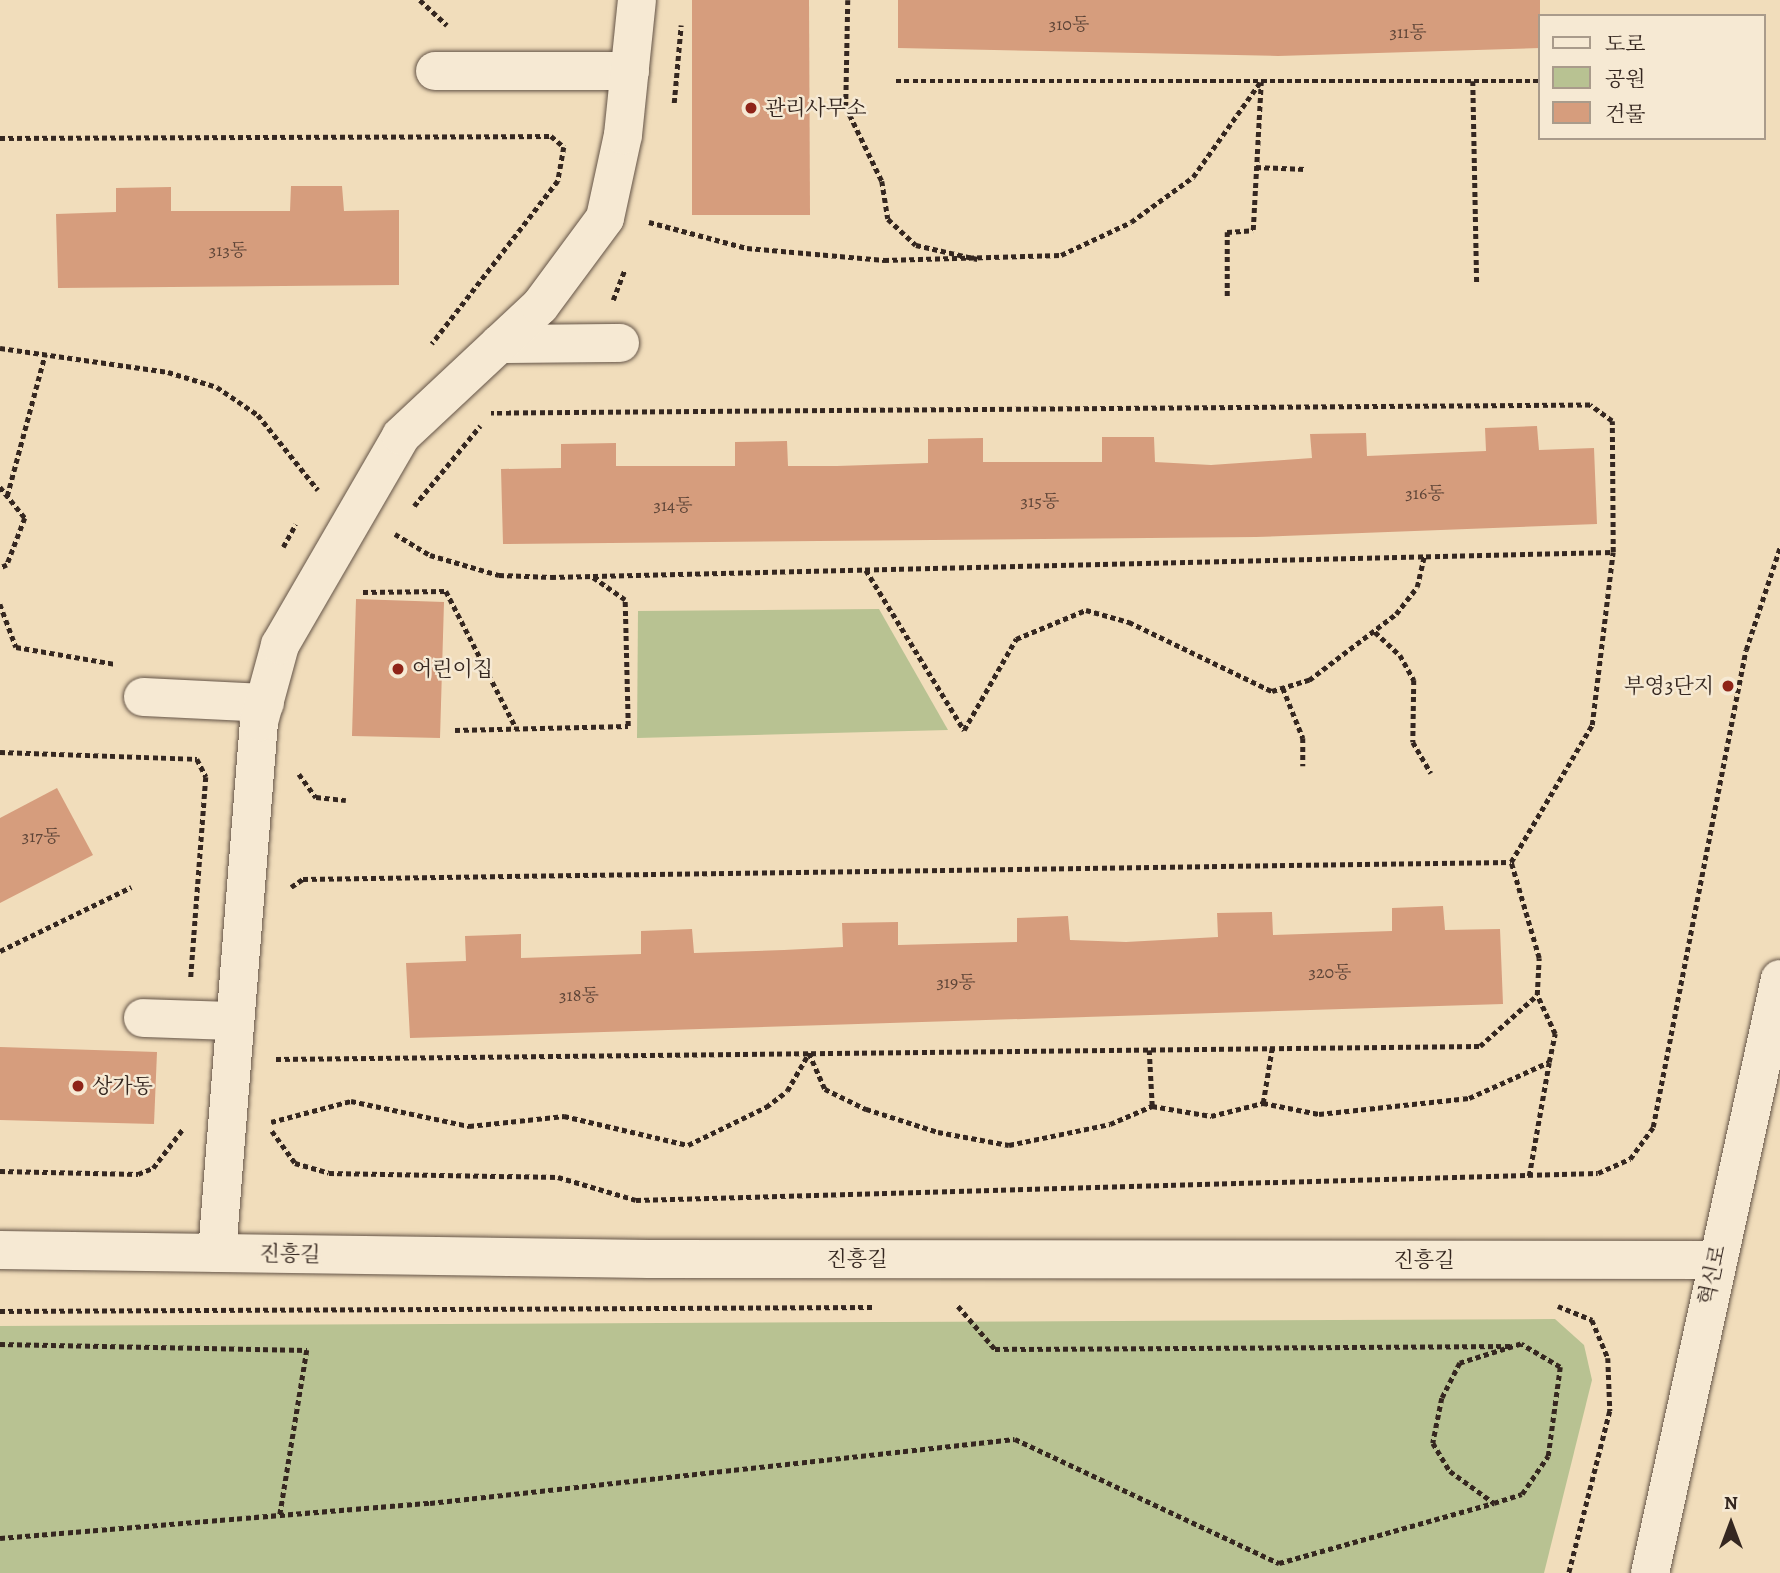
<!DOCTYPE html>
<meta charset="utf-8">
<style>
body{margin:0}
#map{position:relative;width:1780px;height:1573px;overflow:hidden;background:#f1ddbb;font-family:Alegreya,"Noto Serif KR",serif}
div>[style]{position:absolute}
.green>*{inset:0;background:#b8c292}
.building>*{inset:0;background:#d69d7d}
.path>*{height:4.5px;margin-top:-2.25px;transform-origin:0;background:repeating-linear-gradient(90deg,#352720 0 5px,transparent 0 8.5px)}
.roads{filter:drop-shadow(0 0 2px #645447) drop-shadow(0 0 2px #645447)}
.street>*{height:38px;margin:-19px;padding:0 19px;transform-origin:19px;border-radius:19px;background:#f6e9d3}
.secondary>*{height:38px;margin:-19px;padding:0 19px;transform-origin:19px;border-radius:19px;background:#f6e9d3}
.dots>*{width:19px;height:19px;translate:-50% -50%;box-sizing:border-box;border:4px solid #f6e9d3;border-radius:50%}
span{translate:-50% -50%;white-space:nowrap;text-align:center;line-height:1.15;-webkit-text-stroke:5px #f6e9d3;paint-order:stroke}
.number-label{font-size:18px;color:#5d4437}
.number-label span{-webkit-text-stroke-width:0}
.poi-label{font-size:21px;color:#352720}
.left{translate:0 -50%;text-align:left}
.right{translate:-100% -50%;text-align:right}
.street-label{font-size:21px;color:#352720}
.legend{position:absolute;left:1538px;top:14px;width:228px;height:126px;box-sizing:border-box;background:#f6e9d3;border:2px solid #a99b8b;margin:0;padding:9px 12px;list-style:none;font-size:21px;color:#352720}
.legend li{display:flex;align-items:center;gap:14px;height:35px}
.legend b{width:35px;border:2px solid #a99b8b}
.north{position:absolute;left:1696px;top:1489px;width:70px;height:70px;-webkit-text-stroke:5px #f6e9d3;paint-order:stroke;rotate:0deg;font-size:19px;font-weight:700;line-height:28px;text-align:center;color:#352720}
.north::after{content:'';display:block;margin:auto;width:24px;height:32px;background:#352720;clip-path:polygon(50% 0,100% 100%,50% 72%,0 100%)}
</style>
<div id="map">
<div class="green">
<i style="clip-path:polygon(879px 609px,948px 730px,637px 738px,638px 611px)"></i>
<i style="clip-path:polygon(1555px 1319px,1584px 1345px,1592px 1380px,1544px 1573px,0 1573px,0 1326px)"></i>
</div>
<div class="building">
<i style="clip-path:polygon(692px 0,809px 0,810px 215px,692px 215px)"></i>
<i style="clip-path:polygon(898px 0,1540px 0,1540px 48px,1278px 56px,898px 48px)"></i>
<i style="clip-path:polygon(291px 186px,342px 186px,344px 211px,399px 210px,399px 285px,58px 288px,56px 214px,116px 212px,116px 188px,171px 187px,171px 211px,290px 211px)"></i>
<i style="clip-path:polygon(1537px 426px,1539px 450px,1594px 448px,1597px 524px,1256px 537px,503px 544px,501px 469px,561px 468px,561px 444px,616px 443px,616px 466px,735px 466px,735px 442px,787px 441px,788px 466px,837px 466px,928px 463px,928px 439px,983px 438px,983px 462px,1102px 462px,1102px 437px,1154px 437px,1155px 462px,1211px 465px,1312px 458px,1310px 434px,1366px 433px,1367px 456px,1486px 451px,1485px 428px)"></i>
<i style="clip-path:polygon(356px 599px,444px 602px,440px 738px,352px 736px)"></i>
<i style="clip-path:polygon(57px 788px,93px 855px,0 903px,0 818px)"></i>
<i style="clip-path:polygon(1443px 906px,1445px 930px,1500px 929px,1503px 1004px,410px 1038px,406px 963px,466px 961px,465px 936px,521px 934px,521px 958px,641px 954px,641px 931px,692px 929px,694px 953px,784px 950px,843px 947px,842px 923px,898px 922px,898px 945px,1017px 942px,1017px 918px,1068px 916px,1070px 940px,1126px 942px,1218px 937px,1217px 913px,1272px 912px,1273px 935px,1392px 931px,1392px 908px)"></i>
<i style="clip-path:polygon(0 1047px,157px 1052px,154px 1124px,0 1120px)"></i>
</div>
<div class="path">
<i style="left:420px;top:0;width:37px;rotate:43deg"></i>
<i style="left:848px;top:0;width:107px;rotate:91.1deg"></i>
<i style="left:846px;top:107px;width:82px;rotate:64.1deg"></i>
<i style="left:882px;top:181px;width:38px;rotate:81deg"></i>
<i style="left:888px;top:219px;width:38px;rotate:43deg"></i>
<i style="left:916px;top:245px;width:63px;rotate:12.9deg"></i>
<i style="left:896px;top:81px;width:644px"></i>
<i style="left:1473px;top:81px;width:201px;rotate:88.9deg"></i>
<i style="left:674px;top:103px;width:78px;rotate:-84.9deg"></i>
<i style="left:0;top:138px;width:551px;rotate:-0.21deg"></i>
<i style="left:551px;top:136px;width:17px;rotate:40deg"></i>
<i style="left:564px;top:147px;width:35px;rotate:100deg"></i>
<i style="left:558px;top:181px;width:206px;rotate:127.7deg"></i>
<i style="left:1256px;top:167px;width:49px;rotate:2.3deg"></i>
<i style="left:649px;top:222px;width:101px;rotate:14.9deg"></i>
<i style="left:747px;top:248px;width:138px;rotate:5deg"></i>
<i style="left:884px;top:260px;width:177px;rotate:-1.6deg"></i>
<i style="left:1061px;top:255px;width:77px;rotate:-25.2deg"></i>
<i style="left:1131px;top:222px;width:77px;rotate:-36deg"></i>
<i style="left:1193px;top:177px;width:118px;rotate:-54.7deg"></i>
<i style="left:1227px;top:296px;width:64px;rotate:-90deg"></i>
<i style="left:1227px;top:232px;width:26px;rotate:-4deg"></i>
<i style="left:1253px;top:230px;width:148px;rotate:-86.9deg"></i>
<i style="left:613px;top:300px;width:33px;rotate:-69deg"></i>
<i style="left:0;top:348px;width:170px;rotate:8.1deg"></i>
<i style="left:168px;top:372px;width:51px;rotate:17deg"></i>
<i style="left:217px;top:387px;width:50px;rotate:34.3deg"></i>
<i style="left:258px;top:415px;width:96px;rotate:51.3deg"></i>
<i style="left:0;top:487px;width:40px;rotate:51deg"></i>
<i style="left:25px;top:518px;width:50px;rotate:111deg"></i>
<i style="left:7px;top:565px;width:8px;rotate:157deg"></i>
<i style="left:7px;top:496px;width:147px;rotate:-75deg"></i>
<i style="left:414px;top:506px;width:104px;rotate:-50.5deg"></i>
<i style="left:395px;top:534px;width:41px;rotate:31deg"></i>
<i style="left:430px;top:555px;width:72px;rotate:16.2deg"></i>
<i style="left:499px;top:575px;width:52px;rotate:2.2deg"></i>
<i style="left:551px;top:577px;width:1062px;rotate:-1.35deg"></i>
<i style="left:1613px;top:552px;width:131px;rotate:-90.4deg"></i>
<i style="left:1612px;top:421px;width:27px;rotate:-144deg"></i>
<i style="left:1590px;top:405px;width:1099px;rotate:179.58deg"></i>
<i style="left:283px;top:547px;width:26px;rotate:-61deg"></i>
<i style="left:866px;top:570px;width:188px;rotate:58.5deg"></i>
<i style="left:964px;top:730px;width:105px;rotate:-60.3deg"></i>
<i style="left:1016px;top:639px;width:76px;rotate:-22.5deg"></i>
<i style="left:1086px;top:610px;width:45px;rotate:15.6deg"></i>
<i style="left:1129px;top:622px;width:159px;rotate:25.8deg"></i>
<i style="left:1272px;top:691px;width:39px;rotate:-17deg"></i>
<i style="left:1309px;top:680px;width:109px;rotate:-37.2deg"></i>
<i style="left:1396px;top:614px;width:34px;rotate:-52deg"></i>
<i style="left:1417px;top:587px;width:31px;rotate:-77deg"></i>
<i style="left:363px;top:592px;width:83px;rotate:-0.7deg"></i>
<i style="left:446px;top:591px;width:154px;rotate:62.9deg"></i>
<i style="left:0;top:604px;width:46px;rotate:69.6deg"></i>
<i style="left:16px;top:647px;width:100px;rotate:9.7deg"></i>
<i style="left:1375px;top:632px;width:34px;rotate:43deg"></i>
<i style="left:1400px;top:655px;width:29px;rotate:61deg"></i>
<i style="left:1414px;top:680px;width:62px;rotate:90.9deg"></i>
<i style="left:1413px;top:742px;width:36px;rotate:60deg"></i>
<i style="left:1283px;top:688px;width:54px;rotate:68.2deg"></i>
<i style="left:1303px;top:738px;width:28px;rotate:90deg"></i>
<i style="left:455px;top:730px;width:173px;rotate:-1.3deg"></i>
<i style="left:628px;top:726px;width:126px;rotate:-91.4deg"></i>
<i style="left:625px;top:600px;width:40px;rotate:-145.1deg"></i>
<i style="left:0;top:752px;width:197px;rotate:2deg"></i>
<i style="left:197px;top:759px;width:20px;rotate:63deg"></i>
<i style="left:206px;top:777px;width:202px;rotate:94.3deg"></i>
<i style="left:299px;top:774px;width:29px;rotate:54deg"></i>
<i style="left:316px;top:797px;width:30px;rotate:6deg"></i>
<i style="left:291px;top:887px;width:14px;rotate:-34deg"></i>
<i style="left:303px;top:879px;width:1208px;rotate:-0.81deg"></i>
<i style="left:1511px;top:862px;width:159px;rotate:-59.4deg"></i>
<i style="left:1592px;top:725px;width:174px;rotate:-83.1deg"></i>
<i style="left:0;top:951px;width:146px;rotate:-26deg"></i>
<i style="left:276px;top:1059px;width:1204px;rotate:-0.62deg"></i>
<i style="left:1480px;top:1046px;width:76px;rotate:-41.8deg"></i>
<i style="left:1537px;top:995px;width:37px;rotate:-87deg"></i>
<i style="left:1539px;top:958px;width:100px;rotate:-106.3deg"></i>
<i style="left:1263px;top:1103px;width:56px;rotate:-80.7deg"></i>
<i style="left:1152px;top:1106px;width:60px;rotate:9.6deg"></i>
<i style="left:1211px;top:1116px;width:54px;rotate:-14deg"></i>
<i style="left:1263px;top:1103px;width:57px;rotate:11.1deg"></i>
<i style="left:1319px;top:1114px;width:151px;rotate:-6.1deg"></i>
<i style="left:1469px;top:1098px;width:88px;rotate:-24.2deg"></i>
<i style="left:1549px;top:1062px;width:29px;rotate:-78deg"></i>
<i style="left:1555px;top:1034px;width:43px;rotate:-114.8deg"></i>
<i style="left:271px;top:1122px;width:83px;rotate:-14.7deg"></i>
<i style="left:351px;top:1101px;width:121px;rotate:12deg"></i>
<i style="left:469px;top:1126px;width:96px;rotate:-6deg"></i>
<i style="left:564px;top:1116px;width:127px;rotate:13.2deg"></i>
<i style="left:688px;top:1145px;width:87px;rotate:-26deg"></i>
<i style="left:766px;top:1107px;width:26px;rotate:-37deg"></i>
<i style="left:787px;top:1091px;width:44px;rotate:-59.9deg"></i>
<i style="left:809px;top:1053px;width:39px;rotate:66deg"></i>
<i style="left:825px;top:1089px;width:46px;rotate:26deg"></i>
<i style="left:866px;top:1109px;width:76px;rotate:17.7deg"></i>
<i style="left:938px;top:1132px;width:72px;rotate:10.4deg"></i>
<i style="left:1009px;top:1145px;width:103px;rotate:-11.7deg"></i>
<i style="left:1110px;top:1124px;width:46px;rotate:-23.2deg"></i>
<i style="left:1152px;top:1106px;width:56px;rotate:-93.1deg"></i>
<i style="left:272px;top:1131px;width:39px;rotate:54deg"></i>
<i style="left:295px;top:1163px;width:35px;rotate:16deg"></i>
<i style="left:329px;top:1173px;width:229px;rotate:1deg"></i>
<i style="left:558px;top:1177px;width:81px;rotate:16.4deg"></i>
<i style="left:636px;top:1200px;width:962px;rotate:-1.61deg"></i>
<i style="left:1598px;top:1173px;width:35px;rotate:-24deg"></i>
<i style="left:1630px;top:1159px;width:39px;rotate:-54deg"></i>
<i style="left:1653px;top:1127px;width:486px;rotate:-79deg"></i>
<i style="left:1746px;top:650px;width:108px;rotate:-71.7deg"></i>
<i style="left:0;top:1171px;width:138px;rotate:1.2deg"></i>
<i style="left:138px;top:1174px;width:16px;rotate:-22deg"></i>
<i style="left:153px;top:1168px;width:48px;rotate:-52.7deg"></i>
<i style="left:1529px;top:1176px;width:115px;rotate:-80deg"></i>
<i style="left:958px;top:1306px;width:57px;rotate:49.3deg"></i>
<i style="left:995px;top:1349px;width:516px;rotate:-0.33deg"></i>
<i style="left:1558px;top:1306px;width:37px;rotate:22deg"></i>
<i style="left:1592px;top:1320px;width:41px;rotate:67.2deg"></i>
<i style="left:1608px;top:1358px;width:53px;rotate:87.8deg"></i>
<i style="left:1610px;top:1411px;width:167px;rotate:104.2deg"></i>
<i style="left:0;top:1311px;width:874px;rotate:-0.26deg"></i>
<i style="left:0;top:1344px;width:307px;rotate:1.1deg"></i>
<i style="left:307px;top:1350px;width:167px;rotate:99.3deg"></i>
<i style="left:0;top:1538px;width:431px;rotate:-4.7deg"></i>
<i style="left:430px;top:1503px;width:588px;rotate:-6.24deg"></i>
<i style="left:1015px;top:1439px;width:292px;rotate:25.2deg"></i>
<i style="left:1279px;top:1563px;width:223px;rotate:-15.6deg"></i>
<i style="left:1494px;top:1503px;width:29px;rotate:-18deg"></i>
<i style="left:1522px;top:1494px;width:46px;rotate:-55.6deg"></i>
<i style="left:1548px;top:1456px;width:90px;rotate:-82.3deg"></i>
<i style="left:1560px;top:1367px;width:45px;rotate:-149.5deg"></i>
<i style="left:1521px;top:1344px;width:64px;rotate:162.7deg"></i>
<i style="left:1460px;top:1363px;width:39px;rotate:117deg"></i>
<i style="left:1442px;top:1398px;width:46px;rotate:101.3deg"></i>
<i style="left:1433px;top:1443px;width:33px;rotate:59deg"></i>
<i style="left:1450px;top:1471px;width:54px;rotate:36deg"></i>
</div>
<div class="roads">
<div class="street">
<i style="left:435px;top:71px;width:195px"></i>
<i style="left:499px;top:344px;width:121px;rotate:-0.5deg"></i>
<i style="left:143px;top:697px;width:122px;rotate:2.8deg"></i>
<i style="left:143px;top:1018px;width:92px;rotate:1.9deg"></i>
<i style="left:217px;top:1253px;width:533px;rotate:-85.48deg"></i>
<i style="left:259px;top:722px;width:80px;rotate:-74.7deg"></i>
<i style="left:280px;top:645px;width:241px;rotate:-59.9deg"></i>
<i style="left:401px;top:436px;width:190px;rotate:-43.1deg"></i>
<i style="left:540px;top:306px;width:109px;rotate:-53.5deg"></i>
<i style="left:605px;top:218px;width:85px;rotate:-77.8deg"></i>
<i style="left:623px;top:135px;width:136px;rotate:-84.1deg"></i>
</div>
<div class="secondary">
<i style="left:0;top:1250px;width:649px;rotate:0.79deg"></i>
<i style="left:649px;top:1259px;width:1065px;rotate:0.05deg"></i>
<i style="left:1650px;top:1573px;width:608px;rotate:-77.66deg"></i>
</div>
</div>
<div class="dots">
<i style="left:751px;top:108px;background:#8f2418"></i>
<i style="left:398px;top:669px;background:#8f2418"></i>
<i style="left:1728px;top:686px;background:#8f2418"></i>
<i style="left:78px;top:1086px;background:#8f2418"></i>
</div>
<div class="number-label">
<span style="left:1069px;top:24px">310동</span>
<span style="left:1408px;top:32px">311동</span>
<span style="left:228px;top:250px">313동</span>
<span style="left:1425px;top:493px">316동</span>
<span style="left:1040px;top:501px">315동</span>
<span style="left:673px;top:505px">314동</span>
<span style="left:41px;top:836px">317동</span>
<span style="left:1330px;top:972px">320동</span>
<span style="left:956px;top:982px">319동</span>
<span style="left:579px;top:995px">318동</span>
</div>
<div class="poi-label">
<span class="left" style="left:765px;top:108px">관리사무소</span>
<span class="left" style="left:412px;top:669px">어린이집</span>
<span class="right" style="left:1714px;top:686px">부영3단지</span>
<span class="left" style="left:92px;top:1086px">상가동</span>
</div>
<div class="street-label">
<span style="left:290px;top:1254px;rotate:1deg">진흥길</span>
<span style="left:857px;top:1259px">진흥길</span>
<span style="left:1424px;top:1260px">진흥길</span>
<span style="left:1712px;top:1275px;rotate:-78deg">혁신로</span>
</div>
<ul class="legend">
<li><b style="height:9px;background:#f6e9d3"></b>도로</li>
<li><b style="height:19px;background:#b8c292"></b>공원</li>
<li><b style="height:19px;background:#d69d7d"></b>건물</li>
</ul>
<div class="north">N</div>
</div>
